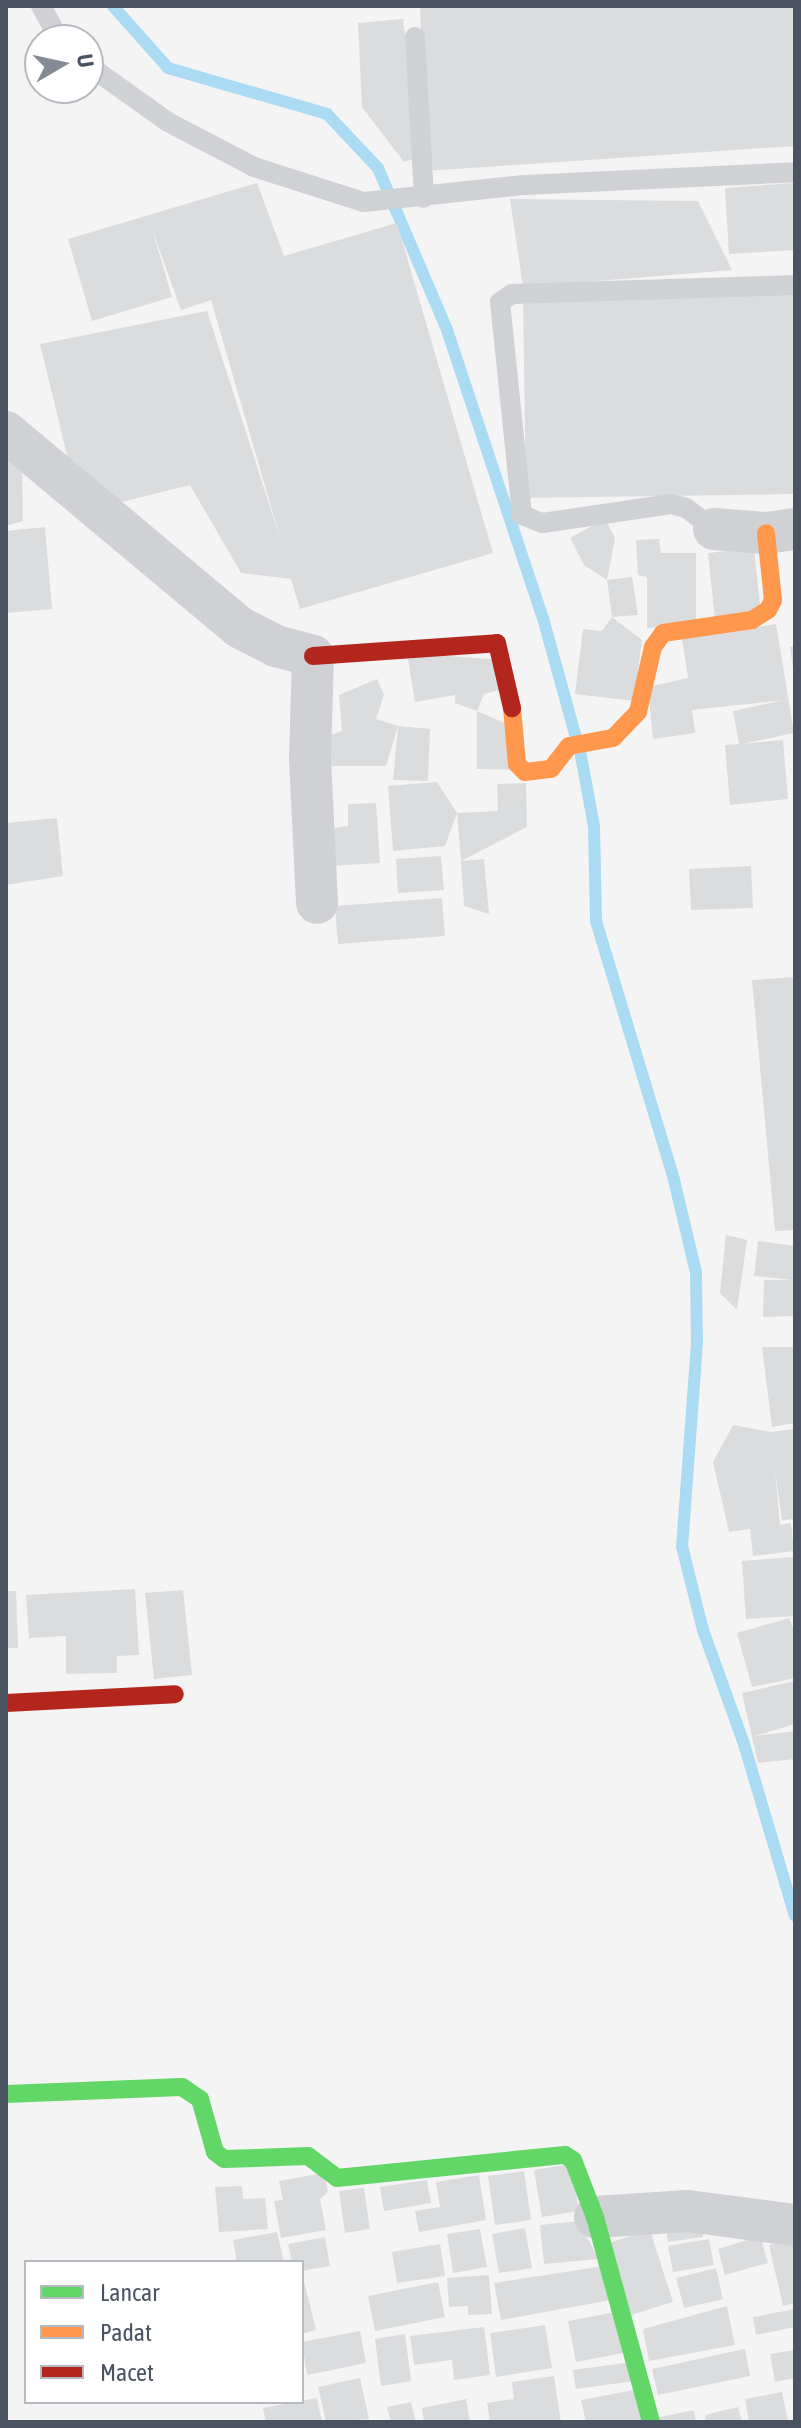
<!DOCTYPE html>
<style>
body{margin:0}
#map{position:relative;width:801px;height:2428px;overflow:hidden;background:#f4f4f4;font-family:"Asap Condensed",sans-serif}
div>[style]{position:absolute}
.stream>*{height:12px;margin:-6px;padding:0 6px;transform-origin:6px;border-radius:6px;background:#abdbf3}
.building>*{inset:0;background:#dbdcde}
.lane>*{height:20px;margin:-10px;padding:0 10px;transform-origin:10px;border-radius:10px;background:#cfd1d4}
.street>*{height:42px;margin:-21px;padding:0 21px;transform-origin:21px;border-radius:21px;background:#cfd1d4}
.fast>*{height:18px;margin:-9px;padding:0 9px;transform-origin:9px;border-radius:9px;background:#63d668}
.slow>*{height:18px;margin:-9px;padding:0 9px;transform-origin:9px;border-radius:9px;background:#ff974d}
.jam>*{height:18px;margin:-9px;padding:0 9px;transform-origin:9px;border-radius:9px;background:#b3261e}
span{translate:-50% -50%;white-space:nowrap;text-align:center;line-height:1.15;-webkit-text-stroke:6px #fff;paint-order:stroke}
.frame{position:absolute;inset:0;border:8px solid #495362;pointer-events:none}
.legend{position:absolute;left:24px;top:2260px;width:280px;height:144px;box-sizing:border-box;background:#fff;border:2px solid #b6bac0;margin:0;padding:10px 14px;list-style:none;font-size:24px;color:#495362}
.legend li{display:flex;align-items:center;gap:16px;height:40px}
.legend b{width:40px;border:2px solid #b6bac0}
.north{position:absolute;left:24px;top:24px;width:80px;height:80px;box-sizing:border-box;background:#fff;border:2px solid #b6bac0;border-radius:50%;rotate:81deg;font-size:22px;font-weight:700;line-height:32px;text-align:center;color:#495362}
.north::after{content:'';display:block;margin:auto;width:28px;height:36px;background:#858b95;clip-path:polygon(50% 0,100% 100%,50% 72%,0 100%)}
</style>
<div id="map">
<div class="stream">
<i style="left:113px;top:6px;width:83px;rotate:48.4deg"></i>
<i style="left:168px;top:68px;width:166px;rotate:16.1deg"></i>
<i style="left:327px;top:114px;width:74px;rotate:46.6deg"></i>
<i style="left:378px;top:168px;width:176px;rotate:66.9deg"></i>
<i style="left:447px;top:330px;width:304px;rotate:71.6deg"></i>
<i style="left:543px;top:618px;width:143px;rotate:74.6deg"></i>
<i style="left:581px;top:756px;width:71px;rotate:79.5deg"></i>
<i style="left:594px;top:826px;width:95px;rotate:88.8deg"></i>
<i style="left:596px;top:921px;width:270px;rotate:73.2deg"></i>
<i style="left:674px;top:1180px;width:95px;rotate:76.6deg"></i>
<i style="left:696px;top:1272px;width:71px;rotate:89.2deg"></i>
<i style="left:697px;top:1343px;width:204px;rotate:94.2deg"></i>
<i style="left:682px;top:1546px;width:87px;rotate:76deg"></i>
<i style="left:703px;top:1630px;width:121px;rotate:70.2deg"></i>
<i style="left:744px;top:1744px;width:179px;rotate:73.5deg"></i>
</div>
<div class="building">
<i style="clip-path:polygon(420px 6px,795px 6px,795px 146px,426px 171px)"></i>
<i style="clip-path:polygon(403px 19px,420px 157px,404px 162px,362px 107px,358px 23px)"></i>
<i style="clip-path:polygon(257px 183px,284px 256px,397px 223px,493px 553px,300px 609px,291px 579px,241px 573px,190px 485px,110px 505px,68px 459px,40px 344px,207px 311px,281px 541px,211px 300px,181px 310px,152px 229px,172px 297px,92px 321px,68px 239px)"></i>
<i style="clip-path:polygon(795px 183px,795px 250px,729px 254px,725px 188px)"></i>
<i style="clip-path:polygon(510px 199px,698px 201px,732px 270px,523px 287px)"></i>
<i style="clip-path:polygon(795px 291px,795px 494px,526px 498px,523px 295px)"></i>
<i style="clip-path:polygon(22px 458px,23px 521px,6px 526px,6px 459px)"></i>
<i style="clip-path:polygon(605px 519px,615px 538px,607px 580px,632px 577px,638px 615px,612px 617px,642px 640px,634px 701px,575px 694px,583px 629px,602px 631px,612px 617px,607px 580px,584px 565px,570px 538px)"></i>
<i style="clip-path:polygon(45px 527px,52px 609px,6px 613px,6px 531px)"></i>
<i style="clip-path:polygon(659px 539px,661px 553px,696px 553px,696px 624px,647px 628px,647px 577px,638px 575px,636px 540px)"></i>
<i style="clip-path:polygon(754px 548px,761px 615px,715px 620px,708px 553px)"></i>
<i style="clip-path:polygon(776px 624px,794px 733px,742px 744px,783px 740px,788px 799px,730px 805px,725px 745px,739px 744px,733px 711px,784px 700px,692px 710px,695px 733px,653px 739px,648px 687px,688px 678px,682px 639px)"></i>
<i style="clip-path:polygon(795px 646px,795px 668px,793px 668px,790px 647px)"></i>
<i style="clip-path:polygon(407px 653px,503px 660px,504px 689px,484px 694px,477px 711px,455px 703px,455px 695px,415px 702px)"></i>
<i style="clip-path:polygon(377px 679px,384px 695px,376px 719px,398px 726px,386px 766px,328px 766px,328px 736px,342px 731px,339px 695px)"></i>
<i style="clip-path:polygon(477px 711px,509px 725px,517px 770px,477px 769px)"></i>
<i style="clip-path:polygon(398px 726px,430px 729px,428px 781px,393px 780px)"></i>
<i style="clip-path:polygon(437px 782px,457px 813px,498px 811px,497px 784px,526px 783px,527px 827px,461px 861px,457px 813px,445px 846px,393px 851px,388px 786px)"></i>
<i style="clip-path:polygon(376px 803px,380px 863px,330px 866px,327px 829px,348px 826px,348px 804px)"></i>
<i style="clip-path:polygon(57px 818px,63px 876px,6px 885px,6px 823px)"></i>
<i style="clip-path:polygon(441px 856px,444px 890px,398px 893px,396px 859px)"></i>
<i style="clip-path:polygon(484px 859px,489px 914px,464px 906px,461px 861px)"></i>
<i style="clip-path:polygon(751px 866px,753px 908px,691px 910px,689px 869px)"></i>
<i style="clip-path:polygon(442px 898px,445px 936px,338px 944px,335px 906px)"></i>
<i style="clip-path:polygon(795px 977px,795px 1230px,775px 1231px,752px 980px)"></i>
<i style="clip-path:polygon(726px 1235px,747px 1240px,737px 1310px,720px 1293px)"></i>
<i style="clip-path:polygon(758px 1241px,795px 1246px,795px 1316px,763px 1317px,764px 1280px,792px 1280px,754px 1276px)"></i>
<i style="clip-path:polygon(762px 1347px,795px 1347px,795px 1423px,772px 1427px)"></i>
<i style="clip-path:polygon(733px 1425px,771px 1432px,795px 1429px,795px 1519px,782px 1520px,775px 1471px,780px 1525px,791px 1523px,794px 1551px,753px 1556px,750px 1529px,729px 1532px,713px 1462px)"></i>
<i style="clip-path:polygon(795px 1557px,795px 1616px,746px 1619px,742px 1561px)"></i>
<i style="clip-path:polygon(135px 1589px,139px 1655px,117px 1656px,117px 1673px,66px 1674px,66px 1636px,29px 1638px,26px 1595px)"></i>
<i style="clip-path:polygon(183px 1590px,192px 1675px,154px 1679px,145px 1593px)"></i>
<i style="clip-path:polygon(6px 1591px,16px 1591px,18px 1648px,6px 1648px)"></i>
<i style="clip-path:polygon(789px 1618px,795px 1632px,795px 1678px,752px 1687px,737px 1633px)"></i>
<i style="clip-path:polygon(795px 1681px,795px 1724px,755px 1736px,795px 1731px,795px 1759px,758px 1763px,742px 1693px)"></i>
<i style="clip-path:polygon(571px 2164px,579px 2211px,542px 2217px,534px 2170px)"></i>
<i style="clip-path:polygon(524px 2171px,531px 2220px,495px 2225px,488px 2176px)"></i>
<i style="clip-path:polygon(324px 2173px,328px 2192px,320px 2199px,326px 2230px,281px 2238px,274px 2201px,283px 2200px,279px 2181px)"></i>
<i style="clip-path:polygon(479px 2175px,486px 2220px,419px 2232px,415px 2211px,440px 2207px,436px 2182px)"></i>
<i style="clip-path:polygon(427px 2180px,431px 2203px,384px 2211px,380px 2187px)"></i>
<i style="clip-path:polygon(242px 2186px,243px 2199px,265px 2198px,268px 2229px,219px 2232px,215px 2187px)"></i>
<i style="clip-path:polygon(364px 2188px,370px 2229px,345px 2233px,339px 2191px)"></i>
<i style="clip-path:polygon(700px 2215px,703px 2237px,668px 2242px,665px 2220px)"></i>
<i style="clip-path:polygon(579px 2221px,598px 2259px,544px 2264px,540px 2225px)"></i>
<i style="clip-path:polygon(525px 2228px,532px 2268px,499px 2273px,492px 2234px)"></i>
<i style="clip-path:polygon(480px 2229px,487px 2267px,453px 2273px,447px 2234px)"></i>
<i style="clip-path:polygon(650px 2230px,673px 2302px,631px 2315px,609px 2243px)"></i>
<i style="clip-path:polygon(277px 2232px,284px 2262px,237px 2262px,233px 2240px)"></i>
<i style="clip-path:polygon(760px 2236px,768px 2263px,725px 2275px,718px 2249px)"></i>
<i style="clip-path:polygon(325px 2237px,330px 2266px,302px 2271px,302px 2262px,292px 2262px,288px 2244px)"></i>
<i style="clip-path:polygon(709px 2239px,714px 2265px,673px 2272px,668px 2246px)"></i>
<i style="clip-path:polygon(795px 2239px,795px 2303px,783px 2306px,769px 2245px)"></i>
<i style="clip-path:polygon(440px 2244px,445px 2276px,397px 2283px,392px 2252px)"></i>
<i style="clip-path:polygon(604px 2266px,611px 2300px,501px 2320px,494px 2283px)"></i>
<i style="clip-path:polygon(716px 2268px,723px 2299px,684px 2308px,676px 2278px)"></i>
<i style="clip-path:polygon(302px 2273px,316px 2330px,302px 2334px)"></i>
<i style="clip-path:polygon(489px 2275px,492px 2314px,468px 2315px,468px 2306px,449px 2307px,447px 2278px)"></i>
<i style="clip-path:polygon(438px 2282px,445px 2317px,375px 2331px,368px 2296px)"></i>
<i style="clip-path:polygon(727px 2306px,735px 2345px,649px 2361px,643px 2329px)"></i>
<i style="clip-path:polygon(795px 2309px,795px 2327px,756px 2335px,753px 2317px)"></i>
<i style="clip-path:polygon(621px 2311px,628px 2352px,576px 2362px,568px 2321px)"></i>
<i style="clip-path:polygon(545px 2325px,552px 2368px,496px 2377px,490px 2333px)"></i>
<i style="clip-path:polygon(484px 2327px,490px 2375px,454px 2380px,452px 2360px,414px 2365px,410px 2336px)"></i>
<i style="clip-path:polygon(360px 2331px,366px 2363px,307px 2375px,302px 2342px)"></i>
<i style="clip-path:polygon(405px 2334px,411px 2381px,381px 2386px,375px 2339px)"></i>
<i style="clip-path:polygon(745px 2349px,750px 2376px,658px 2395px,652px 2369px)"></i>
<i style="clip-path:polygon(795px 2350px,795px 2378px,775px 2382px,770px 2354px)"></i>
<i style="clip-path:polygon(632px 2362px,634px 2381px,576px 2389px,573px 2370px)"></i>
<i style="clip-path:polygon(554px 2376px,561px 2422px,490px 2422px,487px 2403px,514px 2399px,512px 2382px)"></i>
<i style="clip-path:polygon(360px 2378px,369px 2419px,326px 2422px,318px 2387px)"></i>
<i style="clip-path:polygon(639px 2389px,646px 2422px,586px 2422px,581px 2400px)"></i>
<i style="clip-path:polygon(782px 2392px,788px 2422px,749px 2422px,745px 2399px)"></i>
<i style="clip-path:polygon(317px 2398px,322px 2422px,266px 2422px,263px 2408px)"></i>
<i style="clip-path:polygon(466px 2399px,470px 2422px,424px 2422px,422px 2408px)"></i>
<i style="clip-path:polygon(411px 2402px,416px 2422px,391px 2422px,387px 2407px)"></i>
<i style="clip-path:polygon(738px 2407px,742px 2422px,706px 2422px,705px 2415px)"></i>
<i style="clip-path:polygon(694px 2410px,696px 2422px,656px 2422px,655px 2418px)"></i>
</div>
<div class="lane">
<i style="left:41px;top:6px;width:39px;rotate:61deg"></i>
<i style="left:415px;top:37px;width:161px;rotate:86.8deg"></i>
<i style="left:88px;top:65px;width:98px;rotate:35.5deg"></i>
<i style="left:168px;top:122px;width:97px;rotate:27.6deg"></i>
<i style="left:254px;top:167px;width:115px;rotate:17.7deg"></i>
<i style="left:364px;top:202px;width:161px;rotate:-6.1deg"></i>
<i style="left:524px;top:185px;width:271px;rotate:-2.7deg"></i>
<i style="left:714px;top:529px;width:35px;rotate:-143deg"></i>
<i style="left:686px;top:508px;width:16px;rotate:-165deg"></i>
<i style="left:671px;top:504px;width:130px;rotate:171.6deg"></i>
<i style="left:542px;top:523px;width:22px;rotate:-158deg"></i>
<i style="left:522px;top:515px;width:214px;rotate:-95.9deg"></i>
<i style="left:500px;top:302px;width:14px;rotate:-34deg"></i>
<i style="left:512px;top:294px;width:283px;rotate:-1.8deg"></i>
</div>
<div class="street">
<i style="left:6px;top:432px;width:304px;rotate:39.9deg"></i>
<i style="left:239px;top:627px;width:42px;rotate:27.2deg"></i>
<i style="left:276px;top:646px;width:38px;rotate:15deg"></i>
<i style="left:313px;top:656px;width:103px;rotate:91.7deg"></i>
<i style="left:310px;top:759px;width:144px;rotate:87.2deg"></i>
<i style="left:714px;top:529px;width:52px;rotate:4.4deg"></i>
<i style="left:766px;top:533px;width:29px;rotate:-8deg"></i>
<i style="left:595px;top:2217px;width:93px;rotate:-3.7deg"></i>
<i style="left:688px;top:2211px;width:108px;rotate:7.5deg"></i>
</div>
<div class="fast">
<i style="left:6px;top:2094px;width:176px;rotate:-2.3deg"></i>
<i style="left:182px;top:2087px;width:22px;rotate:34deg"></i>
<i style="left:200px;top:2099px;width:55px;rotate:74.2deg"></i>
<i style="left:215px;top:2152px;width:11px;rotate:38deg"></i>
<i style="left:224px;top:2159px;width:84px;rotate:-2deg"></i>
<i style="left:308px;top:2156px;width:36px;rotate:37deg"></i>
<i style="left:337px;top:2178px;width:229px;rotate:-5.8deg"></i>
<i style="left:565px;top:2155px;width:9px;rotate:32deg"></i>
<i style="left:573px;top:2160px;width:61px;rotate:68.9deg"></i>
<i style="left:595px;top:2217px;width:213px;rotate:74.7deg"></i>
</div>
<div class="slow">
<i style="left:512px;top:708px;width:56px;rotate:84.9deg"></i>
<i style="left:517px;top:764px;width:11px;rotate:45deg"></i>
<i style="left:525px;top:772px;width:26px;rotate:-7deg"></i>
<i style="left:551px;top:769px;width:29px;rotate:-52deg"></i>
<i style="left:569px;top:746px;width:45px;rotate:-10.3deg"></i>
<i style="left:613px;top:738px;width:36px;rotate:-46deg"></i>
<i style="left:638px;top:712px;width:67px;rotate:-77deg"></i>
<i style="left:653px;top:647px;width:17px;rotate:-54deg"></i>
<i style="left:663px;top:633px;width:90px;rotate:-8.3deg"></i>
<i style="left:752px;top:620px;width:19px;rotate:-32deg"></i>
<i style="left:768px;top:610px;width:11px;rotate:-63deg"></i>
<i style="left:773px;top:600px;width:67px;rotate:-96deg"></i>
</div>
<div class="jam">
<i style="left:313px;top:656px;width:184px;rotate:-4deg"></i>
<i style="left:497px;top:643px;width:67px;rotate:77deg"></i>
<i style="left:6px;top:1703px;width:169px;rotate:-3deg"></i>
</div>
<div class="frame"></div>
<ul class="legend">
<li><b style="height:10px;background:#63d668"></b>Lancar</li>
<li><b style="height:10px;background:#ff974d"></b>Padat</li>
<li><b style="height:10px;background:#b3261e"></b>Macet</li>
</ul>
<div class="north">U</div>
</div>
